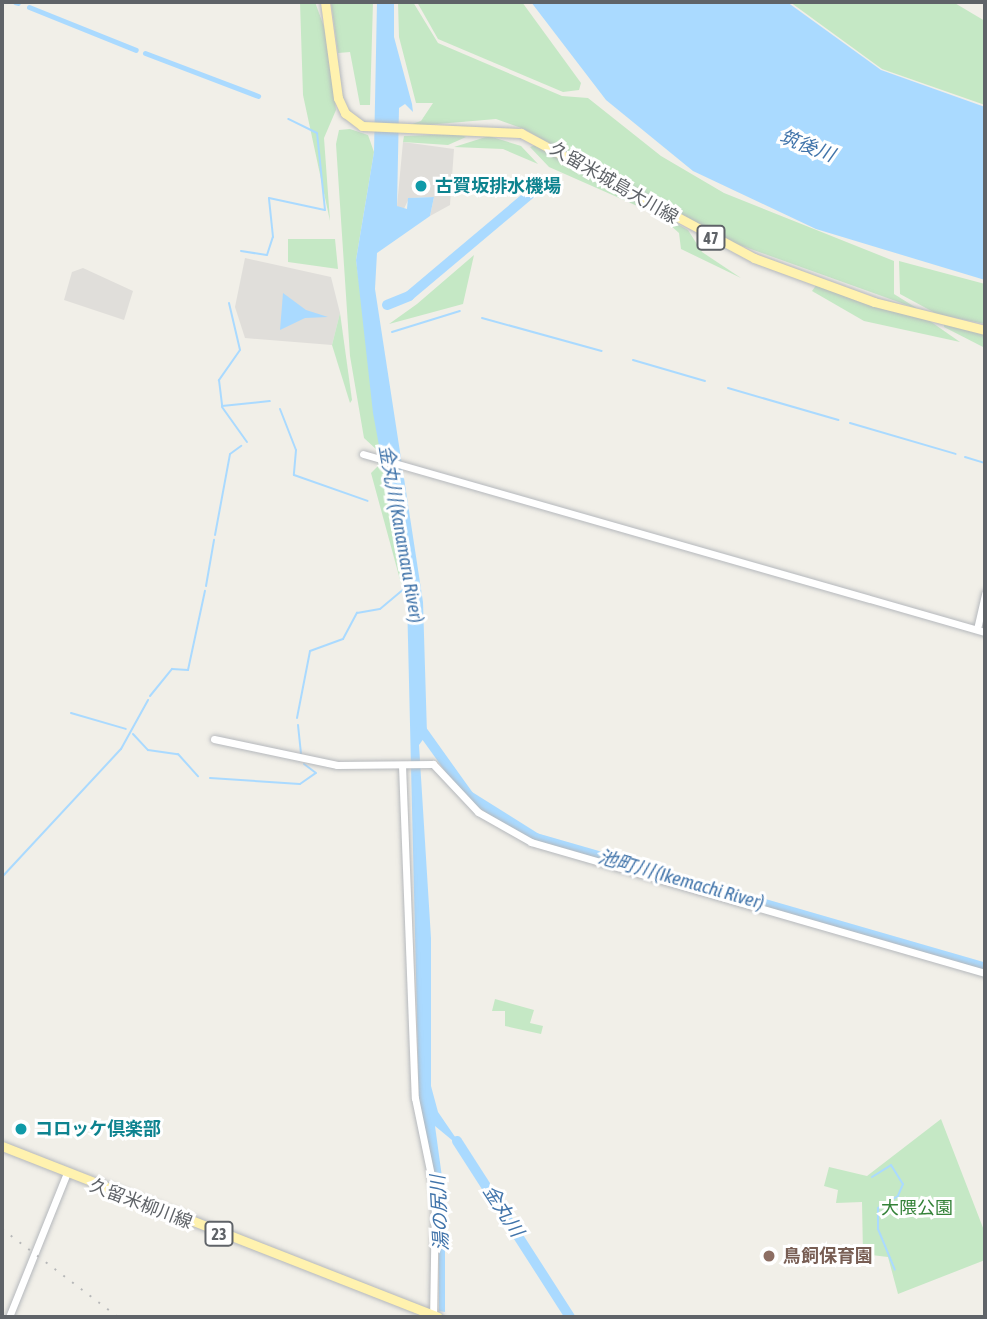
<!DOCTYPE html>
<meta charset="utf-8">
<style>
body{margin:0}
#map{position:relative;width:987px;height:1319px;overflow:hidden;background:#f1efe8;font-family:"Asap Condensed","Noto Sans JP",sans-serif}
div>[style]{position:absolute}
.industrial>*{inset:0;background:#e0deda}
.green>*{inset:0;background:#c5e8c5}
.water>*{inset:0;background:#aadaff}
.stream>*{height:2px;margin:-1px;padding:0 1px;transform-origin:1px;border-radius:1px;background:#aadaff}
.canal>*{height:5px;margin:-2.5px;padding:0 2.5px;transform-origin:2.5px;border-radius:2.5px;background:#aadaff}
.river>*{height:10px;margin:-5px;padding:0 5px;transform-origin:5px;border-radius:5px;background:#aadaff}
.roads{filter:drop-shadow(0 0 2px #b5b8bc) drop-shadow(0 0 2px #b5b8bc)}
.minor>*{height:7px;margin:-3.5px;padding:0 3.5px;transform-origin:3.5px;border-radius:3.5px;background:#fff}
.major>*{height:9px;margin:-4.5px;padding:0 4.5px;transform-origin:4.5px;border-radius:4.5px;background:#fff2af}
.rail>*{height:2px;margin-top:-1px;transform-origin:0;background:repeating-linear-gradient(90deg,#b6b7b8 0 2px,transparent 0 11px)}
.dots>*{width:19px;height:19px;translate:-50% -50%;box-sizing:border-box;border:4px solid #fff;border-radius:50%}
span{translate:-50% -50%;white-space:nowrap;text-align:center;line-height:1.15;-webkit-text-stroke:6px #fff;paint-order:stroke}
.shield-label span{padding:2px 5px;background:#fff;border:2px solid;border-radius:5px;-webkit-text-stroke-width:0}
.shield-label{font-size:16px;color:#5f6368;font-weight:700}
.street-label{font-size:18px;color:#5f6368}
.culture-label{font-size:18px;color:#0d838f;font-weight:700}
.left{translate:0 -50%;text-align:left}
.park-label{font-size:18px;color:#348238}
.education-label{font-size:18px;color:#785e54;font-weight:700}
.water-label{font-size:19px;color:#4174aa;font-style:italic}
.frame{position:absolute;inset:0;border:4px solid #5f6368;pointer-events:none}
</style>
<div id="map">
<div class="industrial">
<i style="clip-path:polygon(403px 142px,454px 149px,450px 205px,430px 216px,434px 197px,409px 198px,403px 211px,397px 206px)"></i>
<i style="clip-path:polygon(245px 258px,331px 277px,340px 313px,332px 345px,245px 338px,235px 307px)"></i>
<i style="clip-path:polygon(83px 268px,133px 291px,124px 320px,64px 300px,72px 272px)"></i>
</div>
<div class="green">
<i style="clip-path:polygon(300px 2px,315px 2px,327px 35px,336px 110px,324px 138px,330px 221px,303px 95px)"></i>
<i style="clip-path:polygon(331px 2px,373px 2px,370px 105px,360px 105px,350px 52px,338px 53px)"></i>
<i style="clip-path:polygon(398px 2px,413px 2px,438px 43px,562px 96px,588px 98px,661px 156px,724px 193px,894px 261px,894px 294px,918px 309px,709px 234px,524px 129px,496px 119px,403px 127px,421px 121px,433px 103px,416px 103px,399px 37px)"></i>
<i style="clip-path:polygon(417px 2px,522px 2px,581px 83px,579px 90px,563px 92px,438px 39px)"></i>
<i style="clip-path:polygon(790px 2px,953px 2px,985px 21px,985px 105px,882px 69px)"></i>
<i style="clip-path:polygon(350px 129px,368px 135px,374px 152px,356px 260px,402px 587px,371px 473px,378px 466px,377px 450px,364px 438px,350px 356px,336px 144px,339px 130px)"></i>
<i style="clip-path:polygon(459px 134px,466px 137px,448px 145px,403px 142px,404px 136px)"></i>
<i style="clip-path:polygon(489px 136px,521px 146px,538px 164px,503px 149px,454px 147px)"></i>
<i style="clip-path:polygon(537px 144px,688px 230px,702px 252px,741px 278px,681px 249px,679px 233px,660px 216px,549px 167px,530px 147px)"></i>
<i style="clip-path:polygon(288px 239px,335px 239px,338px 269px,288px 262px)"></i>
<i style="clip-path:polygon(474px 255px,463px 304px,389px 324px,417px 304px)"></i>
<i style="clip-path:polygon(899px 261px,985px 284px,985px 324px,937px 314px,900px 294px)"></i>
<i style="clip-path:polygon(817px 284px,927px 319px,960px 342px,864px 321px,812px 291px)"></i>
<i style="clip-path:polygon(340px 313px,352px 400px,350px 403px,332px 345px)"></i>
<i style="clip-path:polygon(944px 323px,985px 334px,985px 348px,944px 327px)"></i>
<i style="clip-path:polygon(495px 999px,534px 1010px,530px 1023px,543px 1026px,541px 1034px,505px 1026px,505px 1011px,492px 1011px)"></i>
<i style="clip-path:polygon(941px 1119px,985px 1233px,985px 1260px,898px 1294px,888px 1257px,863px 1254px,862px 1202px,836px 1203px,838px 1190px,824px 1186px,829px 1167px,867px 1176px)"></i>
</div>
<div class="water">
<i style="clip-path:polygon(377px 2px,394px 2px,394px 37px,412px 104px,413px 112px,405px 104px,399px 108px,397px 206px,407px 209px,408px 198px,434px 197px,430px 216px,377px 253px,375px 289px,423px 602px,427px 734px,419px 745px,431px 938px,431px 1086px,438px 1112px,464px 1150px,435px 1126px,445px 1199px,445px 1312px,439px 1311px,439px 1195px,419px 1102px,407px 598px,373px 413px,356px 260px,374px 152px)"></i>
<i style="clip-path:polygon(531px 2px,787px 2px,881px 70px,985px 107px,985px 280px,816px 229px,693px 171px,606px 100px)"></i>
<i style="clip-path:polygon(283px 293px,306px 310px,328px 317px,305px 318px,280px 330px)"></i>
</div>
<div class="stream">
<i style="left:241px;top:251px;width:26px;rotate:9deg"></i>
<i style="left:267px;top:255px;width:19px;rotate:-72deg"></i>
<i style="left:273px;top:237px;width:39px;rotate:-96deg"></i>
<i style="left:269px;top:198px;width:57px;rotate:12.1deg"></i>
<i style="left:325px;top:210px;width:77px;rotate:-95.9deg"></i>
<i style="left:317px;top:133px;width:32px;rotate:-154deg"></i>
<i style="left:229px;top:303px;width:48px;rotate:76.8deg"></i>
<i style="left:240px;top:350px;width:37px;rotate:125deg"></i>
<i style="left:219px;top:380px;width:26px;rotate:83deg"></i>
<i style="left:222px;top:406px;width:48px;rotate:-5.9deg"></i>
<i style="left:482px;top:318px;width:124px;rotate:15.4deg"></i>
<i style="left:392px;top:332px;width:71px;rotate:-17.2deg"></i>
<i style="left:633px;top:360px;width:75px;rotate:16.3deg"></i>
<i style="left:728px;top:388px;width:115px;rotate:16.2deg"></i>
<i style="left:222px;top:407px;width:43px;rotate:54.5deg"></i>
<i style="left:280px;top:409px;width:44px;rotate:68.7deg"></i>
<i style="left:296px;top:450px;width:25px;rotate:95deg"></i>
<i style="left:294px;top:475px;width:78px;rotate:19.4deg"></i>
<i style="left:850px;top:423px;width:110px;rotate:16.3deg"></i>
<i style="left:965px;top:457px;width:21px;rotate:17deg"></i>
<i style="left:215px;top:535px;width:82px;rotate:-79.5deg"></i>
<i style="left:230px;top:454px;width:14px;rotate:-36deg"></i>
<i style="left:206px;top:586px;width:47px;rotate:-80.1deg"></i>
<i style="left:150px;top:696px;width:35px;rotate:-51deg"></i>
<i style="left:172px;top:669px;width:16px;rotate:4deg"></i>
<i style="left:188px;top:670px;width:81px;rotate:-77.9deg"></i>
<i style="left:71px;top:713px;width:57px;rotate:16.2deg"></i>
<i style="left:297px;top:718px;width:68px;rotate:-79deg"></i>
<i style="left:310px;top:651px;width:35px;rotate:-20deg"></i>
<i style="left:343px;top:639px;width:30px;rotate:-62deg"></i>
<i style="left:357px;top:613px;width:23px;rotate:-10deg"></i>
<i style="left:380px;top:609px;width:35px;rotate:-40deg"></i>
<i style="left:298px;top:725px;width:29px;rotate:84deg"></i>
<i style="left:133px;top:734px;width:22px;rotate:47deg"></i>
<i style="left:148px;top:750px;width:30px;rotate:8deg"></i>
<i style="left:178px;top:754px;width:30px;rotate:48deg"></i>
<i style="left:210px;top:778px;width:90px;rotate:3.8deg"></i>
<i style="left:300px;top:784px;width:19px;rotate:-35deg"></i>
<i style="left:316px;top:773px;width:15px;rotate:-143deg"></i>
<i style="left:2px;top:877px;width:175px;rotate:-47.1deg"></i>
<i style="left:121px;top:749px;width:56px;rotate:-61.1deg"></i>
<i style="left:872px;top:1177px;width:22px;rotate:-32deg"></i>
<i style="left:891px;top:1165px;width:22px;rotate:58deg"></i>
<i style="left:903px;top:1184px;width:13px;rotate:113deg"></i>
<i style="left:898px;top:1196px;width:23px;rotate:149deg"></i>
<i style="left:878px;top:1208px;width:21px;rotate:90deg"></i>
<i style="left:878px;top:1229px;width:44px;rotate:67.5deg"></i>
</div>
<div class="canal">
<i style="left:15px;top:2px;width:3px;rotate:18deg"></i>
<i style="left:29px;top:7px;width:115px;rotate:21.9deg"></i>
<i style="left:145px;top:53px;width:121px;rotate:20.8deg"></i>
</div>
<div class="river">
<i style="left:387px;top:305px;width:24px;rotate:-22deg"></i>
<i style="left:409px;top:296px;width:175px;rotate:-40.1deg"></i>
<i style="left:421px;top:729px;width:82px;rotate:54.4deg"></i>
<i style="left:469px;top:796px;width:79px;rotate:32.1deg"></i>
<i style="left:536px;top:838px;width:467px;rotate:16.1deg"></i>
<i style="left:457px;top:1141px;width:209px;rotate:57.3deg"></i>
</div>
<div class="roads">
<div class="minor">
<i style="left:363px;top:454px;width:647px;rotate:15.97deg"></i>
<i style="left:977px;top:629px;width:37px;rotate:-77deg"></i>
<i style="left:214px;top:739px;width:126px;rotate:11.9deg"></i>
<i style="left:337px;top:765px;width:96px;rotate:-0.6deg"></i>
<i style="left:433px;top:764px;width:66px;rotate:46.8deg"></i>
<i style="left:478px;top:812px;width:61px;rotate:29.5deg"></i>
<i style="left:531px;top:842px;width:473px;rotate:16.1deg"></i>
<i style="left:402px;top:765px;width:333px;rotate:87.8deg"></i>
<i style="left:415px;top:1098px;width:99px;rotate:78.3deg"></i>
<i style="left:435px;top:1195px;width:121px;rotate:90.9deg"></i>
<i style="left:9px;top:1317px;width:153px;rotate:-68.1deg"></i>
</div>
<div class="major">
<i style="left:325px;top:2px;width:97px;rotate:82.3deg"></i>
<i style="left:338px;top:98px;width:17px;rotate:65deg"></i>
<i style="left:345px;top:113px;width:21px;rotate:37deg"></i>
<i style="left:362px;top:126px;width:159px;rotate:2.5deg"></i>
<i style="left:521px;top:133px;width:264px;rotate:28.2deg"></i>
<i style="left:754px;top:258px;width:128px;rotate:20.1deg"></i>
<i style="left:874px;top:302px;width:114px;rotate:14.2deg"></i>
<i style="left:2px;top:1146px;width:468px;rotate:21.4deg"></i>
</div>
</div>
<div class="rail">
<i style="left:2px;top:1229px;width:146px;rotate:37.2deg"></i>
</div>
<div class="dots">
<i style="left:421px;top:186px;background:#0f9aa8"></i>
<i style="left:21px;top:1129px;background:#0f9aa8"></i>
<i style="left:769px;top:1256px;background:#8d6e63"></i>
</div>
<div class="shield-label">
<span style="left:711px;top:238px">47</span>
<span style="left:219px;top:1234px">23</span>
</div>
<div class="street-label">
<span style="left:614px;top:183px;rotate:30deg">久留米城島大川線</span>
<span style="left:141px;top:1204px;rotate:21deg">久留米柳川線</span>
</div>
<div class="culture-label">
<span class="left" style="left:435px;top:186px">古賀坂排水機場</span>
<span class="left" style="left:35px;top:1129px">コロッケ倶楽部</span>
</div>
<div class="park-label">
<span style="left:917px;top:1208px">大隈公園</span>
</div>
<div class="education-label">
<span class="left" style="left:783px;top:1256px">鳥飼保育園</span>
</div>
<div class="water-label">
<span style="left:807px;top:146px;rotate:21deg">筑後川</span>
<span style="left:401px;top:534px;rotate:80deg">金丸川 (Kanamaru River)</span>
<span style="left:681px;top:880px;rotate:16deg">池町川 (Ikemachi River)</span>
<span style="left:503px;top:1211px;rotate:57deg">金丸川</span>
<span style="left:440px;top:1213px;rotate:-93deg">湯の尻川</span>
</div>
<div class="frame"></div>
</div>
